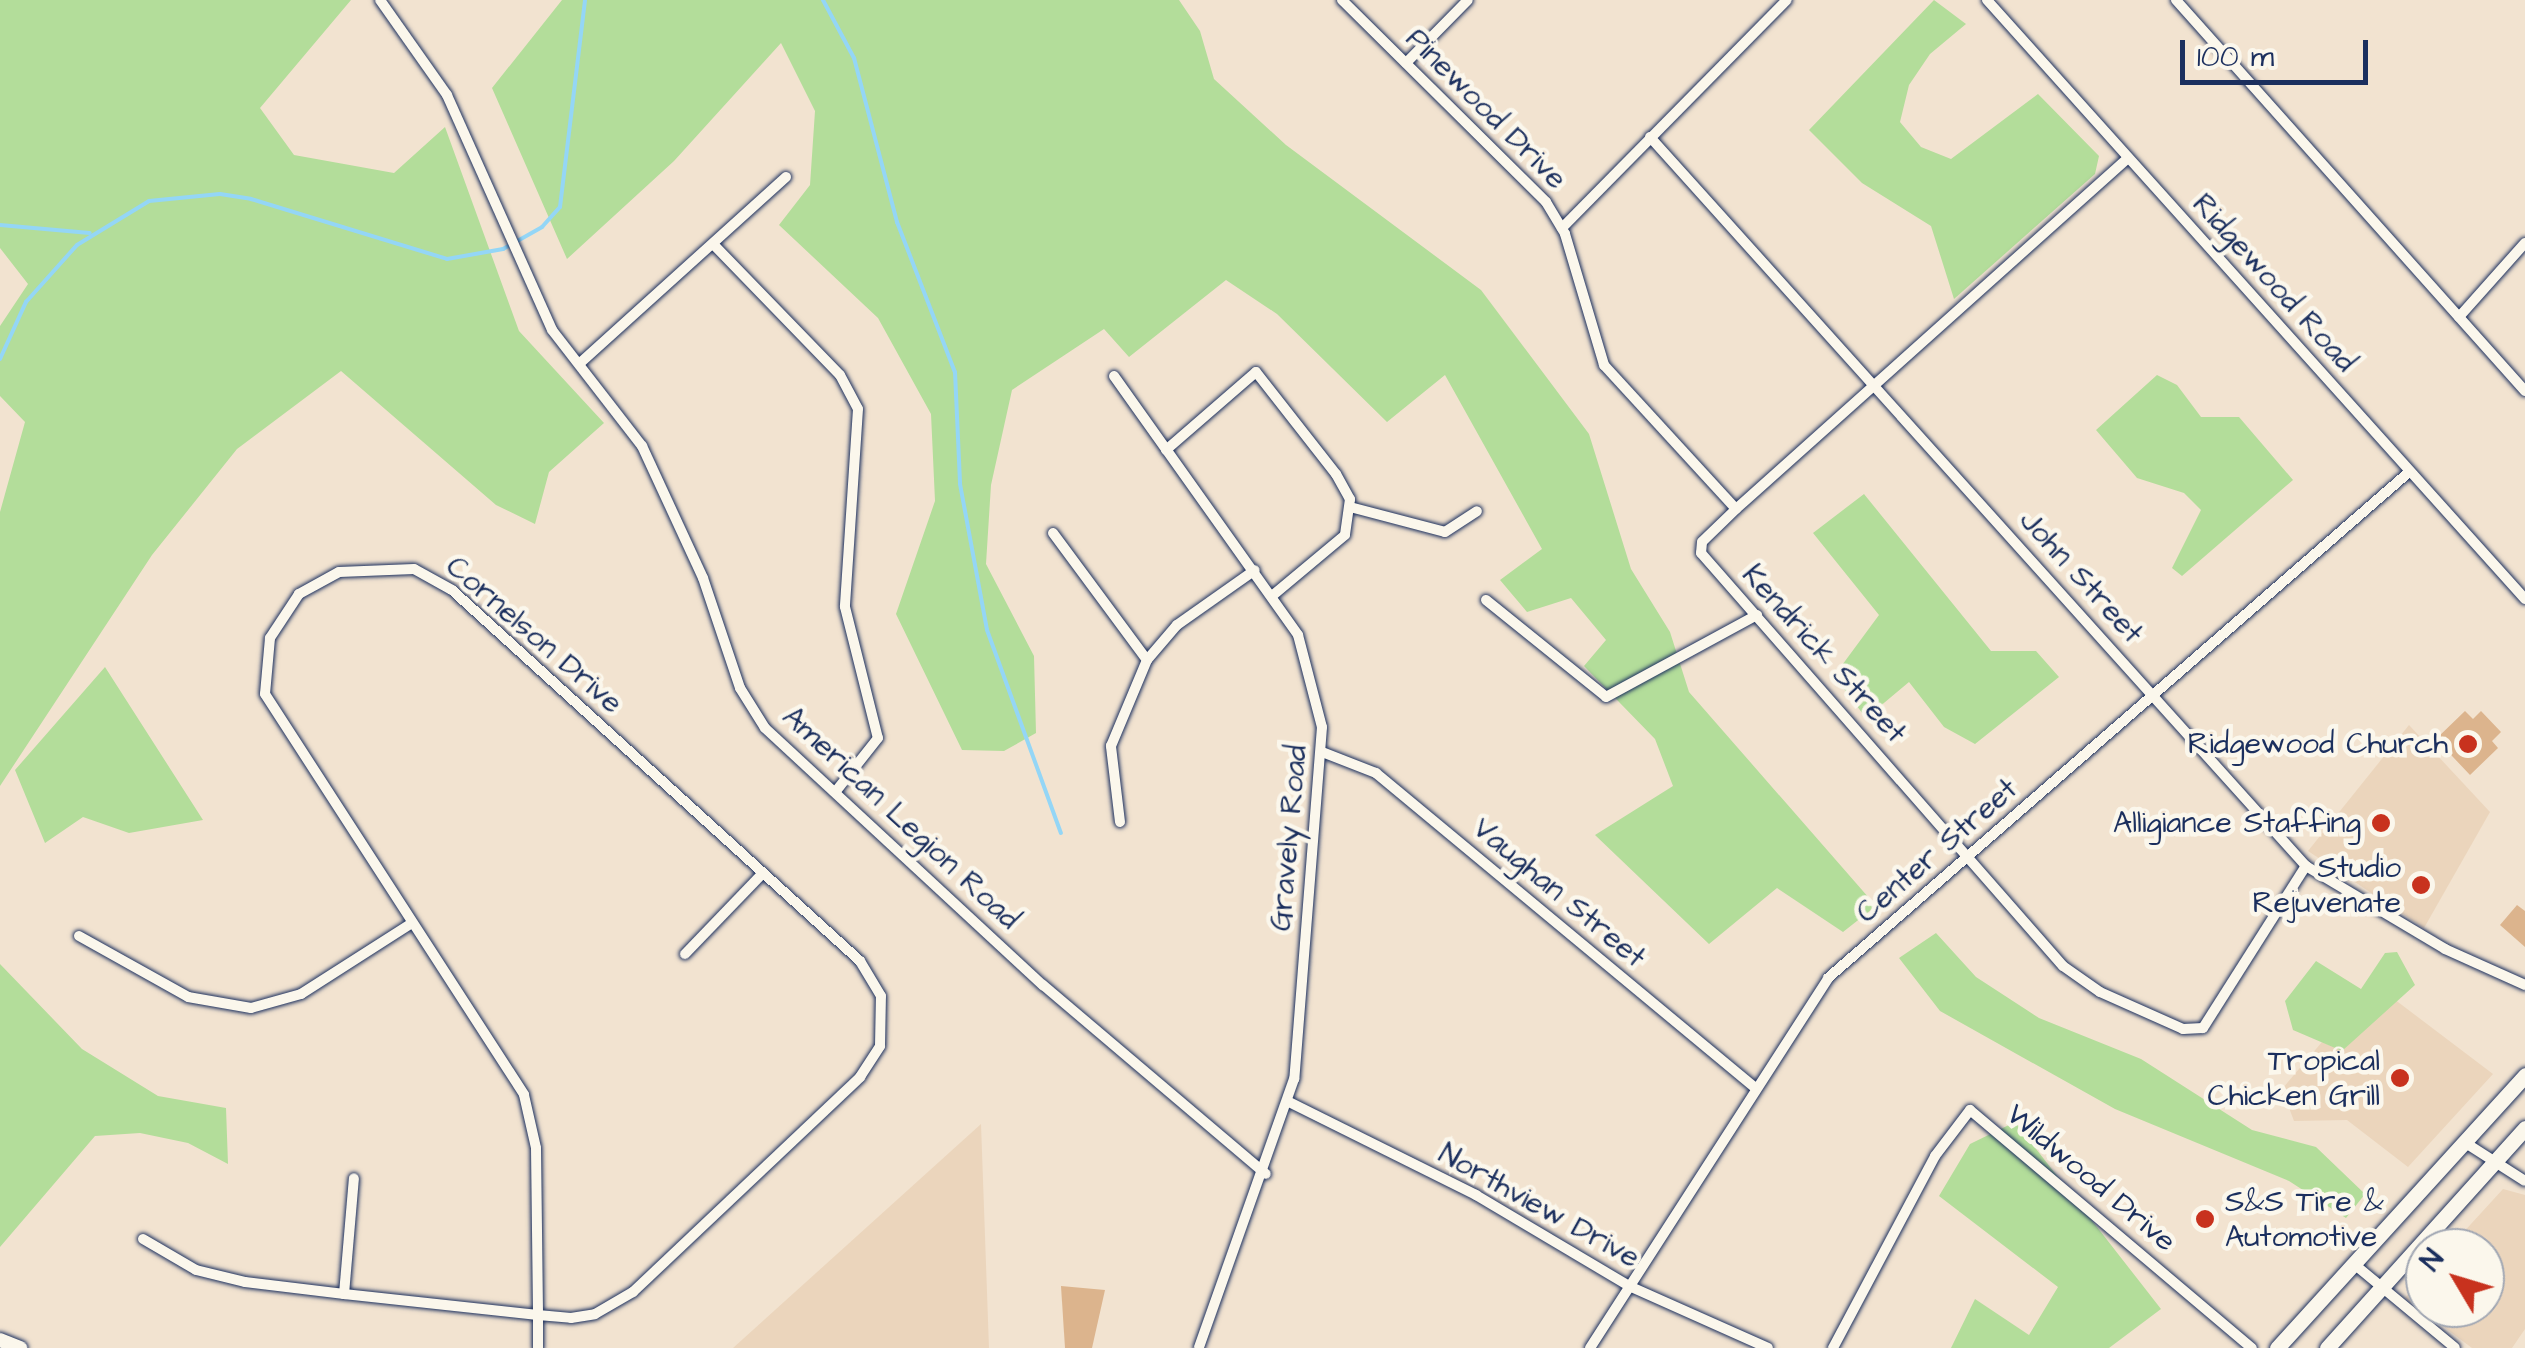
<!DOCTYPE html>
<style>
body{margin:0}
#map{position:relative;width:2525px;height:1348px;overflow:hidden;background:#f2e3d0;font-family:"Architects Daughter",sans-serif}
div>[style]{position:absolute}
.built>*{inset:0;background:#ebd5bc}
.green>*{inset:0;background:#b3dd9a}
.stream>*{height:4px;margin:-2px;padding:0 2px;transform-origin:2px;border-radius:2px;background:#94d6f6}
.building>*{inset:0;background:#dcb48d}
.roads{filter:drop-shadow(0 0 2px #1b2f5e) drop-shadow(0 0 2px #1b2f5e)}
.street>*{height:10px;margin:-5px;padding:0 5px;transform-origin:5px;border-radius:5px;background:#fbf7ec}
.secondary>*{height:14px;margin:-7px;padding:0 7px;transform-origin:7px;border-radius:7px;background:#fbf7ec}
.primary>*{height:15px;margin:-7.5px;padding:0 7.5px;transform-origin:7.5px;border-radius:7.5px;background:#fbf7ec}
.dots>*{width:28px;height:28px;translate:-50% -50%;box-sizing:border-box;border:5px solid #fbf7ec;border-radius:50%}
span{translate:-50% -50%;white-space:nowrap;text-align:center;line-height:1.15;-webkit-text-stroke:9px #fbf7ec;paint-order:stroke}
.street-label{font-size:30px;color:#1b2f5e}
.poi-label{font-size:30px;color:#1b2f5e}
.right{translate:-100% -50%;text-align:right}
.left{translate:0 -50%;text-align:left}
.north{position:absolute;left:2405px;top:1228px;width:100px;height:100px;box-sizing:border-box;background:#fbf7ec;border:2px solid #a1a7b3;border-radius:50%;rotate:308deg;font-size:28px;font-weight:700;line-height:40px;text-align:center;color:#1b2f5e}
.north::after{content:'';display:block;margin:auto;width:35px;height:45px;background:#c8321e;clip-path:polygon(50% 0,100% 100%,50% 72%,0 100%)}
.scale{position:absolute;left:2180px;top:40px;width:188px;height:45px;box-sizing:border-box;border:5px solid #1b2f5e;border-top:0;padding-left:12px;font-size:30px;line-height:35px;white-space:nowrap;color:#1b2f5e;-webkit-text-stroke:8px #fbf7ec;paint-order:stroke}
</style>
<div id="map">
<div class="built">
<i style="clip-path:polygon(2409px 725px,2490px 812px,2424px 928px,2308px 851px)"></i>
<i style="clip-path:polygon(2394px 999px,2493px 1074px,2408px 1167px,2347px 1120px,2294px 1121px,2282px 1089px,2322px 1042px,2342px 1051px)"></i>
<i style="clip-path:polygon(981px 1124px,989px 1348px,733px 1348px)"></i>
<i style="clip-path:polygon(2503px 1189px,2525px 1195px,2525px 1329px,2512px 1348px,2472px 1348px,2405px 1298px,2425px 1276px,2425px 1308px,2485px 1308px,2485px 1248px,2449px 1248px)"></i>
</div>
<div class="green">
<i style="clip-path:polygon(0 0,351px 0,260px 108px,294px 155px,394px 173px,445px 127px,519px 331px,604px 423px,549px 472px,535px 524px,496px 505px,341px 371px,237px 449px,152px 555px,0 786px,0 512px,25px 422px,0 396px,0 326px,28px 284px,0 248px)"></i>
<i style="clip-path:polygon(562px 0,1179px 0,1200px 31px,1214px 79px,1286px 145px,1481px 290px,1589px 434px,1631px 569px,1670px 632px,1689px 692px,1876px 906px,1843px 932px,1777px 888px,1709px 944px,1595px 835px,1673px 786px,1655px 739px,1584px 666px,1606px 640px,1571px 598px,1527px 612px,1500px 580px,1542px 549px,1445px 375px,1387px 422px,1277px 314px,1226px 280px,1129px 357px,1104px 329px,1012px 390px,991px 485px,986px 564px,1034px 656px,1036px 733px,1004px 751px,962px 750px,896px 614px,935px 501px,931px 414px,878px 318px,779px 225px,810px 185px,815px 111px,781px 43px,674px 161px,567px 259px,492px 88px)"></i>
<i style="clip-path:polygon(1934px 0,1966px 24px,1930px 54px,1909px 85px,1900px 122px,1921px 147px,1951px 159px,2038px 94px,2099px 156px,2095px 174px,1954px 299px,1931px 226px,1862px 183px,1809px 130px)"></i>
<i style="clip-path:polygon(2157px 375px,2177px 385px,2201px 417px,2239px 417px,2293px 480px,2182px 576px,2172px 568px,2201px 510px,2184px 493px,2137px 478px,2096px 430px)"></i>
<i style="clip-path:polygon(1864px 494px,1991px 651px,2036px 651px,2059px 677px,1975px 744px,1944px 727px,1909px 682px,1866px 718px,1834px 676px,1879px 615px,1813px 533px)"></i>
<i style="clip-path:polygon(105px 667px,203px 820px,129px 833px,83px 817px,45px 843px,15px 770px)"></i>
<i style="clip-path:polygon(1936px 933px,1976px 977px,2039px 1018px,2141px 1059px,2252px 1130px,2316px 1147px,2365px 1194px,2346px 1218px,2289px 1181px,2115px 1109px,1940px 1011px,1899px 958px)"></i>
<i style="clip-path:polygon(2397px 952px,2415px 985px,2342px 1051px,2293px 1030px,2285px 1001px,2316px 961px,2361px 989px,2385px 953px)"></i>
<i style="clip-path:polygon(0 964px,82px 1049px,158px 1096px,226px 1108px,228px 1164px,188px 1143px,140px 1133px,95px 1136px,0 1247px)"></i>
<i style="clip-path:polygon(2015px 1122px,2161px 1309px,2109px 1348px,1951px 1348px,1975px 1299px,2029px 1335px,2058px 1287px,1939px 1196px,1970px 1144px)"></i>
</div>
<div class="stream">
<i style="left:823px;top:0;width:66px;rotate:61.9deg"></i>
<i style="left:854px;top:58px;width:170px;rotate:75.3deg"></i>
<i style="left:897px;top:222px;width:161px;rotate:68.9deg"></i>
<i style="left:955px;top:372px;width:112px;rotate:87.4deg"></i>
<i style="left:960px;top:484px;width:148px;rotate:79.5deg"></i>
<i style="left:987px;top:630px;width:216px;rotate:70deg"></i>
<i style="left:0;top:225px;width:90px;rotate:5.1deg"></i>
<i style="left:0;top:359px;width:63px;rotate:-65.5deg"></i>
<i style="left:26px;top:302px;width:76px;rotate:-48.2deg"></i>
<i style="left:77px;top:245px;width:84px;rotate:-31.4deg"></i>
<i style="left:149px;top:201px;width:71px;rotate:-5.6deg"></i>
<i style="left:220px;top:194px;width:31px;rotate:9deg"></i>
<i style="left:251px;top:199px;width:205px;rotate:17deg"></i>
<i style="left:447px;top:259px;width:57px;rotate:-10.1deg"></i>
<i style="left:503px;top:249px;width:45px;rotate:-29.4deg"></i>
<i style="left:542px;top:227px;width:27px;rotate:-48deg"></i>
<i style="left:560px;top:207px;width:209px;rotate:-83.1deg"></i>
</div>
<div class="building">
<i style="clip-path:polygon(2465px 711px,2473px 719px,2481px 711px,2501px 732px,2492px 741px,2498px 748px,2470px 775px,2436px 739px)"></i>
<i style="clip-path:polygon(2517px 905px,2525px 911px,2525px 947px,2500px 925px)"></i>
<i style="clip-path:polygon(1061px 1286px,1105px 1290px,1092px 1348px,1065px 1348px)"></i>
</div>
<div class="roads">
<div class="street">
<i style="left:380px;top:0;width:116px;rotate:54.8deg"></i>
<i style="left:447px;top:95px;width:257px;rotate:65.9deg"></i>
<i style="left:552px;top:330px;width:147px;rotate:52.2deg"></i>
<i style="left:642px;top:446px;width:145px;rotate:65.2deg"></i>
<i style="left:703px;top:578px;width:116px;rotate:71.4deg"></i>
<i style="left:740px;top:688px;width:47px;rotate:58deg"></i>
<i style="left:765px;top:728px;width:379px;rotate:42.8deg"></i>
<i style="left:1043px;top:985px;width:292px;rotate:40.3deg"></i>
<i style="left:1342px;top:0;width:287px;rotate:44.7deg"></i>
<i style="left:1546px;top:202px;width:37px;rotate:59deg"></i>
<i style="left:1565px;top:234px;width:137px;rotate:73.4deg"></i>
<i style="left:1604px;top:365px;width:195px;rotate:47.5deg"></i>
<i style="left:1987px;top:0;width:805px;rotate:48.07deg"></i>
<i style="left:2176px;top:0;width:524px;rotate:48.25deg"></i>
<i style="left:1406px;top:63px;width:88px;rotate:-45.5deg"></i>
<i style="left:1650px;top:137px;width:981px;rotate:48.02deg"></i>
<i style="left:2306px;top:866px;width:162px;rotate:30.8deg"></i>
<i style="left:2445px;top:949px;width:88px;rotate:24.2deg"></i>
<i style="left:2128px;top:158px;width:526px;rotate:138.16deg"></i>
<i style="left:1736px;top:509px;width:47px;rotate:135.9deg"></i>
<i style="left:1702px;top:542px;width:11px;rotate:95deg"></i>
<i style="left:1701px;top:553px;width:549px;rotate:48.77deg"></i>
<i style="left:2063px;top:966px;width:45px;rotate:35.1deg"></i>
<i style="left:2100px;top:992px;width:91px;rotate:24deg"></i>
<i style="left:2183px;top:1029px;width:20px;rotate:-3deg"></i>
<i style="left:2203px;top:1028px;width:192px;rotate:-57.6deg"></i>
<i style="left:1562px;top:228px;width:320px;rotate:-45.4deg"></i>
<i style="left:714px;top:245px;width:181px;rotate:45.9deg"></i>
<i style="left:840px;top:375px;width:38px;rotate:62deg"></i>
<i style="left:858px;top:409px;width:198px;rotate:93.8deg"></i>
<i style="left:845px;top:607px;width:135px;rotate:75.9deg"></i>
<i style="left:878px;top:738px;width:68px;rotate:128.4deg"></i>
<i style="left:2459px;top:317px;width:99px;rotate:-48.3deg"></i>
<i style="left:579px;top:364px;width:279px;rotate:-42.1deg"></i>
<i style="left:1114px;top:376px;width:318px;rotate:54.6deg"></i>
<i style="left:1298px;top:635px;width:95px;rotate:75.4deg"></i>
<i style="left:1322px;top:727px;width:353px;rotate:94.5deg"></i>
<i style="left:1294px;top:1079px;width:285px;rotate:109.5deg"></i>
<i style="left:1166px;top:450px;width:119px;rotate:-40.9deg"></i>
<i style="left:1256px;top:372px;width:130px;rotate:51.9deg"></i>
<i style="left:1336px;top:474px;width:29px;rotate:61deg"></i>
<i style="left:1350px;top:499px;width:36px;rotate:98deg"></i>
<i style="left:1345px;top:535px;width:95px;rotate:140.1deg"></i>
<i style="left:1350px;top:507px;width:98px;rotate:14.7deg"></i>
<i style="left:1445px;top:532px;width:38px;rotate:-33deg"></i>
<i style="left:1053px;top:533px;width:158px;rotate:53.5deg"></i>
<i style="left:1486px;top:600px;width:154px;rotate:38.9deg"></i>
<i style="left:1606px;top:697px;width:172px;rotate:-28.5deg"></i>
<i style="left:1322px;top:752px;width:58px;rotate:21.3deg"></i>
<i style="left:1376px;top:773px;width:493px;rotate:39.7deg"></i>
<i style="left:1120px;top:822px;width:77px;rotate:-96.8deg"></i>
<i style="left:1111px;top:746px;width:93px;rotate:-67.3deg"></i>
<i style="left:1147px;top:660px;width:46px;rotate:-49.4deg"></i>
<i style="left:1177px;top:625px;width:95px;rotate:-35.2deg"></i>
<i style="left:79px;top:936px;width:125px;rotate:29.2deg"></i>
<i style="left:188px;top:997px;width:64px;rotate:9.9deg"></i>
<i style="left:251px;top:1008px;width:52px;rotate:-15.6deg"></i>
<i style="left:301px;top:994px;width:132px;rotate:-32.6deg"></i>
<i style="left:685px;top:954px;width:112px;rotate:-46.1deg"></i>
<i style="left:1289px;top:1102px;width:209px;rotate:26.4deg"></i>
<i style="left:1476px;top:1195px;width:178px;rotate:30.7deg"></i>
<i style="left:1629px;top:1286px;width:152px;rotate:24deg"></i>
<i style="left:2464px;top:1142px;width:72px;rotate:32.6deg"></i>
<i style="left:143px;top:1239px;width:61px;rotate:30.3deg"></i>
<i style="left:196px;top:1270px;width:50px;rotate:13.8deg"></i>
<i style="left:245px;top:1282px;width:100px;rotate:6.9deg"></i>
<i style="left:344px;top:1294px;width:195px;rotate:6.2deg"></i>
<i style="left:538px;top:1315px;width:33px;rotate:5deg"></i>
<i style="left:571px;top:1318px;width:24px;rotate:-9deg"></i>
<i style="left:595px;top:1314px;width:44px;rotate:-30.1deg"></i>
<i style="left:633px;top:1292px;width:313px;rotate:-43.4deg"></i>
<i style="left:860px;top:1077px;width:37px;rotate:-57deg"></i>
<i style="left:880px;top:1046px;width:50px;rotate:-88.9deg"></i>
<i style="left:881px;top:996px;width:41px;rotate:-121deg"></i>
<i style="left:860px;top:961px;width:551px;rotate:-137.72deg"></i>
<i style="left:452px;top:590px;width:43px;rotate:-151.1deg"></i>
<i style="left:414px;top:569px;width:75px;rotate:177.7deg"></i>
<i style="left:339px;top:572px;width:46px;rotate:151.2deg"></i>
<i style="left:299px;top:594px;width:53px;rotate:123.4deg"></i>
<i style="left:270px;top:638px;width:56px;rotate:95.1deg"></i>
<i style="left:265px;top:694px;width:477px;rotate:57.1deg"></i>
<i style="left:524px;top:1095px;width:54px;rotate:77.2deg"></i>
<i style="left:536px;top:1148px;width:167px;rotate:89.3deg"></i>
<i style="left:538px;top:1315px;width:33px;rotate:90deg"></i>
<i style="left:2354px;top:1264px;width:131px;rotate:39.7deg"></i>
<i style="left:344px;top:1294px;width:116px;rotate:-85.1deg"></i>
<i style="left:1590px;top:1348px;width:440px;rotate:-57.2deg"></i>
<i style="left:1828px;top:978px;width:770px;rotate:-41.05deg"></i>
<i style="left:1833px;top:1348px;width:217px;rotate:-62deg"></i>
<i style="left:1935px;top:1156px;width:58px;rotate:-52.7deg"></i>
<i style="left:1970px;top:1110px;width:369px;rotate:40.2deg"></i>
</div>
<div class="secondary">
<i style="left:0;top:1340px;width:22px;rotate:22deg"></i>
</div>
<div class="primary">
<i style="left:2277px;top:1348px;width:369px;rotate:-47.7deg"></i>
<i style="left:2327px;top:1348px;width:296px;rotate:-48deg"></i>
</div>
</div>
<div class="dots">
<i style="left:2468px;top:744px;background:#c8321e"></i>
<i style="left:2381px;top:823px;background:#c8321e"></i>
<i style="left:2421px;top:885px;background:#c8321e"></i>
<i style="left:2400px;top:1078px;background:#c8321e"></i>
<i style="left:2205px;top:1219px;background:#c8321e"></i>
</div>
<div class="street-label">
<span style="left:1486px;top:109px;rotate:45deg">Pinewood Drive</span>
<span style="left:2274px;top:283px;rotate:48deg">Ridgewood Road</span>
<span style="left:2081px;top:577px;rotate:48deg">John Street</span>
<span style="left:534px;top:635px;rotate:41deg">Cornelson Drive</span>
<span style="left:1824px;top:654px;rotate:48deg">Kendrick Street</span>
<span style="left:901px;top:818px;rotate:43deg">American Legion Road</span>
<span style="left:1289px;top:838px;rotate:-85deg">Gravely Road</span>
<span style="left:1937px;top:851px;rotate:-41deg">Center Street</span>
<span style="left:1559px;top:893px;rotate:40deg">Vaughan Street</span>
<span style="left:2091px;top:1178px;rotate:40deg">Wildwood Drive</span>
<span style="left:1539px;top:1206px;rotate:29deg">Northview Drive</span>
</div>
<div class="poi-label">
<span class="right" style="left:2448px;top:744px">Ridgewood Church</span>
<span class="right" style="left:2361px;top:823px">Alligiance Staffing</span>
<span class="right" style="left:2401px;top:885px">Studio<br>Rejuvenate</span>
<span class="right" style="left:2380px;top:1078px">Tropical<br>Chicken Grill</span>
<span class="left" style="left:2225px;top:1219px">S&amp;S Tire &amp;<br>Automotive</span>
</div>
<div class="north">N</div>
<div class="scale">100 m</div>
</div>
